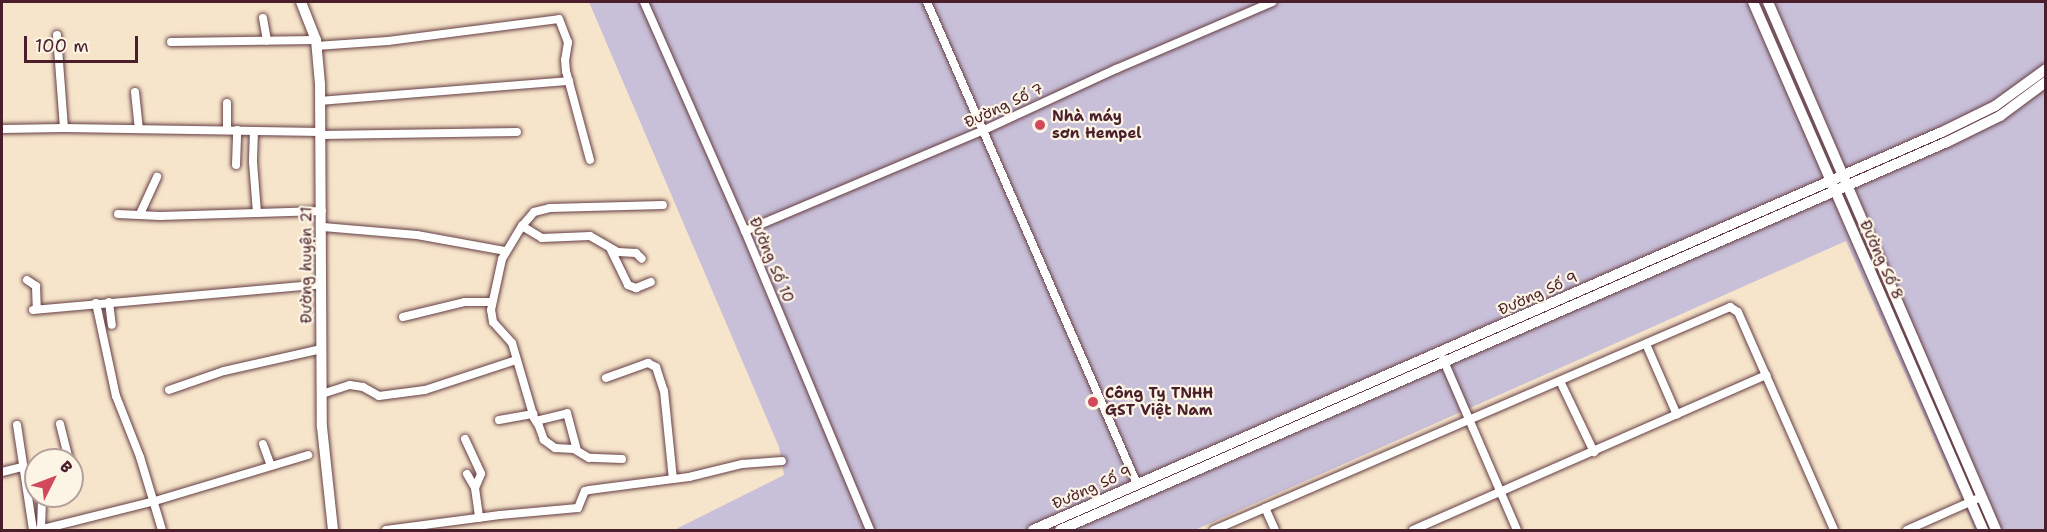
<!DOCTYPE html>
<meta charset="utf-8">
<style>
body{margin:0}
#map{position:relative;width:2047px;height:532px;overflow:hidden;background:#f7e5cb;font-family:"Shantell Sans",sans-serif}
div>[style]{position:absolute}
.industrial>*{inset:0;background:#c8bfd8}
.roads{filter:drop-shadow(0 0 2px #643d43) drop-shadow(0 0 2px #643d43)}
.minor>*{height:8px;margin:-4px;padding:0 4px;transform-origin:4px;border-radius:4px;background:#fff}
.tertiary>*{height:10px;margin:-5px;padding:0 5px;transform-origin:5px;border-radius:5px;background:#fff}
.dots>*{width:16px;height:16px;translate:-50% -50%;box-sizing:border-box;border:3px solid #fcf5e5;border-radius:50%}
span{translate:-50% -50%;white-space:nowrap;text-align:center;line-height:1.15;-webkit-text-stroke:4.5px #fcf5e5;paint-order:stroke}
.street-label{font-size:15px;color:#4a1f2b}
.poi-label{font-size:15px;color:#4a1f2b;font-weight:700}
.left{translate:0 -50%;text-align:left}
.frame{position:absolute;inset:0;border:3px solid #4a1f2b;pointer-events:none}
.north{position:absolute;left:24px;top:448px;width:60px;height:60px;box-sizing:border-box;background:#fcf5e5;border:2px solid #b59f9b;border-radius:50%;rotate:48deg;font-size:16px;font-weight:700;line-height:24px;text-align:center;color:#4a1f2b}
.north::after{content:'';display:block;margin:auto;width:21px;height:27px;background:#d1495b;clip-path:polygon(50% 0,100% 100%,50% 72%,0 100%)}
.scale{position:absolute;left:24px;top:36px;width:114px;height:27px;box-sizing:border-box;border:3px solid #4a1f2b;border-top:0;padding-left:8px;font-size:18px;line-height:21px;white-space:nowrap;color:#4a1f2b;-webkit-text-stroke:4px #fcf5e5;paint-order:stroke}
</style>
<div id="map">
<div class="industrial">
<i style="clip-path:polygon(589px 2px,2045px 2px,2045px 530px,1975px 530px,1846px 241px,1195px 530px,674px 530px,784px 475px,779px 447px)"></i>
</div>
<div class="roads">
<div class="minor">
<i style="left:644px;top:2px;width:250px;rotate:66.2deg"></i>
<i style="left:745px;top:231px;width:324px;rotate:67.3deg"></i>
<i style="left:927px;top:2px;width:526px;rotate:66.46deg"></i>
<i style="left:263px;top:18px;width:23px;rotate:80deg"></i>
<i style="left:57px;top:35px;width:93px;rotate:85.7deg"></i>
<i style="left:171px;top:42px;width:145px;rotate:-0.8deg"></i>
<i style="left:316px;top:46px;width:72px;rotate:-4deg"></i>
<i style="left:388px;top:41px;width:172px;rotate:-7.3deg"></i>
<i style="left:559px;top:19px;width:25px;rotate:69deg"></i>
<i style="left:568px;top:42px;width:18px;rotate:99deg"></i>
<i style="left:565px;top:60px;width:11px;rotate:85deg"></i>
<i style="left:566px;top:71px;width:92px;rotate:74.9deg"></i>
<i style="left:135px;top:92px;width:37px;rotate:84deg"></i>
<i style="left:320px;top:101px;width:250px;rotate:-4.6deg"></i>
<i style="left:2px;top:129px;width:62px;rotate:-0.9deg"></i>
<i style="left:64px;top:128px;width:257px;rotate:0.9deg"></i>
<i style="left:227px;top:130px;width:27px;rotate:-90deg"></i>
<i style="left:254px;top:131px;width:31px;rotate:92deg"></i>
<i style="left:253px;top:162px;width:51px;rotate:85.5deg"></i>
<i style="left:321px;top:135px;width:196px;rotate:-0.9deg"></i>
<i style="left:236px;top:165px;width:35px;rotate:-88deg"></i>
<i style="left:118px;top:214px;width:42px;rotate:2.7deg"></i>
<i style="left:160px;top:216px;width:162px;rotate:-1.8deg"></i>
<i style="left:140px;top:214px;width:41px;rotate:-65.3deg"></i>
<i style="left:522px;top:226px;width:18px;rotate:-49deg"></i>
<i style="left:534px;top:212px;width:16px;rotate:-14deg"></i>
<i style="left:550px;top:208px;width:113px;rotate:-1.5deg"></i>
<i style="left:323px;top:227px;width:94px;rotate:4.9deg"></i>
<i style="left:417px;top:235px;width:89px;rotate:10.3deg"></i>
<i style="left:745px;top:231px;width:257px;rotate:-22.9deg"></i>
<i style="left:982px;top:131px;width:148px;rotate:-24.8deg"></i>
<i style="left:1116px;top:69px;width:170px;rotate:-23.2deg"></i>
<i style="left:611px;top:250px;width:39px;rotate:64deg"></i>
<i style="left:628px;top:285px;width:9px;rotate:21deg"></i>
<i style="left:636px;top:288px;width:16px;rotate:-22deg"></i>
<i style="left:27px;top:280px;width:11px;rotate:34deg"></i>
<i style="left:36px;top:286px;width:23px;rotate:88deg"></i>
<i style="left:109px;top:302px;width:23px;rotate:83deg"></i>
<i style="left:96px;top:303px;width:95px;rotate:77.9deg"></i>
<i style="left:116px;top:396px;width:66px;rotate:68.5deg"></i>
<i style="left:140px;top:457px;width:76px;rotate:73.2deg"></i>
<i style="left:33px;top:310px;width:290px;rotate:-5.1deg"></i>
<i style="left:403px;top:317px;width:64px;rotate:-13.6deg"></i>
<i style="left:465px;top:302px;width:27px"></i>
<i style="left:1646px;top:344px;width:77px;rotate:66.4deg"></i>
<i style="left:1443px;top:359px;width:186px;rotate:66.6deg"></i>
<i style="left:606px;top:378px;width:45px;rotate:-19.7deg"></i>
<i style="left:648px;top:363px;width:9px;rotate:27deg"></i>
<i style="left:656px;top:367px;width:25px;rotate:72deg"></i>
<i style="left:664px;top:391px;width:88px;rotate:84.2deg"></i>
<i style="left:1560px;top:381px;width:79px;rotate:64.4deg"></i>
<i style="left:169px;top:390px;width:58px;rotate:-19.1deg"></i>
<i style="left:224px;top:371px;width:100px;rotate:-12.7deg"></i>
<i style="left:322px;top:394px;width:29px;rotate:-18deg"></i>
<i style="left:350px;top:385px;width:13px;rotate:9deg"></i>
<i style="left:363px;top:387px;width:18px;rotate:29deg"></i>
<i style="left:379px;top:396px;width:46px;rotate:-7.4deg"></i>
<i style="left:425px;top:390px;width:96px;rotate:-18.2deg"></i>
<i style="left:499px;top:420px;width:35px;rotate:-10deg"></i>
<i style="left:536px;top:421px;width:32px;rotate:-14deg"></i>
<i style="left:567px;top:413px;width:38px;rotate:75deg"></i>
<i style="left:60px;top:424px;width:37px;rotate:76deg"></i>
<i style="left:17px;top:425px;width:106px;rotate:81.3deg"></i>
<i style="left:465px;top:439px;width:38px;rotate:65deg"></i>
<i style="left:481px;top:474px;width:15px;rotate:113deg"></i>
<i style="left:263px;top:444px;width:23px;rotate:70deg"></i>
<i style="left:622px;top:459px;width:33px;rotate:-178deg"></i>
<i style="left:589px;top:458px;width:17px;rotate:-149deg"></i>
<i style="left:574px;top:449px;width:19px;rotate:-177deg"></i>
<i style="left:555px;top:448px;width:14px;rotate:-144deg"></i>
<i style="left:544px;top:440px;width:15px;rotate:-110deg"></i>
<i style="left:539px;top:426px;width:9px;rotate:-122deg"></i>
<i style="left:534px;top:418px;width:78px;rotate:-106.3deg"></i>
<i style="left:512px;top:343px;width:28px;rotate:-132deg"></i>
<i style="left:493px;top:322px;width:12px;rotate:-99deg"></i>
<i style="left:491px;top:310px;width:52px;rotate:-77.8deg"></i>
<i style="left:502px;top:259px;width:39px;rotate:-59deg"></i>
<i style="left:522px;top:226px;width:23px;rotate:31deg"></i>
<i style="left:542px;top:238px;width:48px;rotate:-2.4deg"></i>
<i style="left:590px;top:236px;width:32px;rotate:30deg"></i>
<i style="left:618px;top:252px;width:18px;rotate:3deg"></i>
<i style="left:636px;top:253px;width:8px;rotate:45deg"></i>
<i style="left:2px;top:472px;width:21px;rotate:-14deg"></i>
<i style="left:467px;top:474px;width:16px;rotate:60deg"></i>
<i style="left:475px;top:488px;width:30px;rotate:82deg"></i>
<i style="left:41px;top:529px;width:33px;rotate:-88deg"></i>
<i style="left:39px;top:530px;width:120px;rotate:-14deg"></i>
<i style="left:155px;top:501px;width:160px;rotate:-16.7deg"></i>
<i style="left:386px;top:530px;width:115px;rotate:-7.5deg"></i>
<i style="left:500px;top:515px;width:78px;rotate:-5.1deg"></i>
<i style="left:578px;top:508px;width:18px;rotate:-68deg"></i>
<i style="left:585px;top:491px;width:4px;rotate:-14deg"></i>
<i style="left:589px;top:490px;width:101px;rotate:-7.4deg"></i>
<i style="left:689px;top:477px;width:55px;rotate:-13.8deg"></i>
<i style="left:742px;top:464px;width:40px;rotate:-4.3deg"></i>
<i style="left:1214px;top:530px;width:56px;rotate:-23.3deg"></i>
<i style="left:1275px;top:530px;width:24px;rotate:-114deg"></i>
<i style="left:1265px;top:508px;width:507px;rotate:-23.38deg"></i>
<i style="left:1730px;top:307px;width:9px;rotate:32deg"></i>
<i style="left:1738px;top:312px;width:238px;rotate:66.2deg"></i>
<i style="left:1413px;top:530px;width:386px;rotate:-23.7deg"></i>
<i style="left:1907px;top:530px;width:81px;rotate:-24deg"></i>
</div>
<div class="tertiary">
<i style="left:301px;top:2px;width:41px;rotate:68.5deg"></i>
<i style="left:316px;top:40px;width:44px;rotate:84.8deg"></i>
<i style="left:320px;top:84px;width:343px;rotate:89.7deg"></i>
<i style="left:322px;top:427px;width:104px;rotate:83.9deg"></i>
<i style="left:1753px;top:2px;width:576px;rotate:66.46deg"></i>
<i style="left:1768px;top:2px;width:575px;rotate:66.64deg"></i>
<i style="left:1033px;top:530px;width:992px;rotate:-23.65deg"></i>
<i style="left:1942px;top:132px;width:59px;rotate:-26.1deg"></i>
<i style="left:1995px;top:106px;width:63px;rotate:-36deg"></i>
<i style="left:1060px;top:530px;width:968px;rotate:-23.63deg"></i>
<i style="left:1947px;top:142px;width:59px;rotate:-26.1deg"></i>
<i style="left:2000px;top:116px;width:57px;rotate:-36.5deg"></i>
</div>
</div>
<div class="dots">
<i style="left:1040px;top:125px;background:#d1495b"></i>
<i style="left:1093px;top:402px;background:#d1495b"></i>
</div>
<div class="street-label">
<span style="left:1004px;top:106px;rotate:-25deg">Đường Số 7</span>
<span style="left:771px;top:260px;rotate:67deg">Đường Số 10</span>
<span style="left:1881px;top:260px;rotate:66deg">Đường Số 8</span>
<span style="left:307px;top:265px;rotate:-90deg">Đường huyện 21</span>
<span style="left:1538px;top:294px;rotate:-24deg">Đường Số 9</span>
<span style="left:1092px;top:488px;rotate:-24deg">Đường Số 9</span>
</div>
<div class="poi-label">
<span class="left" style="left:1052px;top:125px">Nhà máy<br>sơn Hempel</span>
<span class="left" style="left:1105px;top:402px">Công Ty TNHH<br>GST Việt Nam</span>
</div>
<div class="frame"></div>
<div class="north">B</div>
<div class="scale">100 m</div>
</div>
